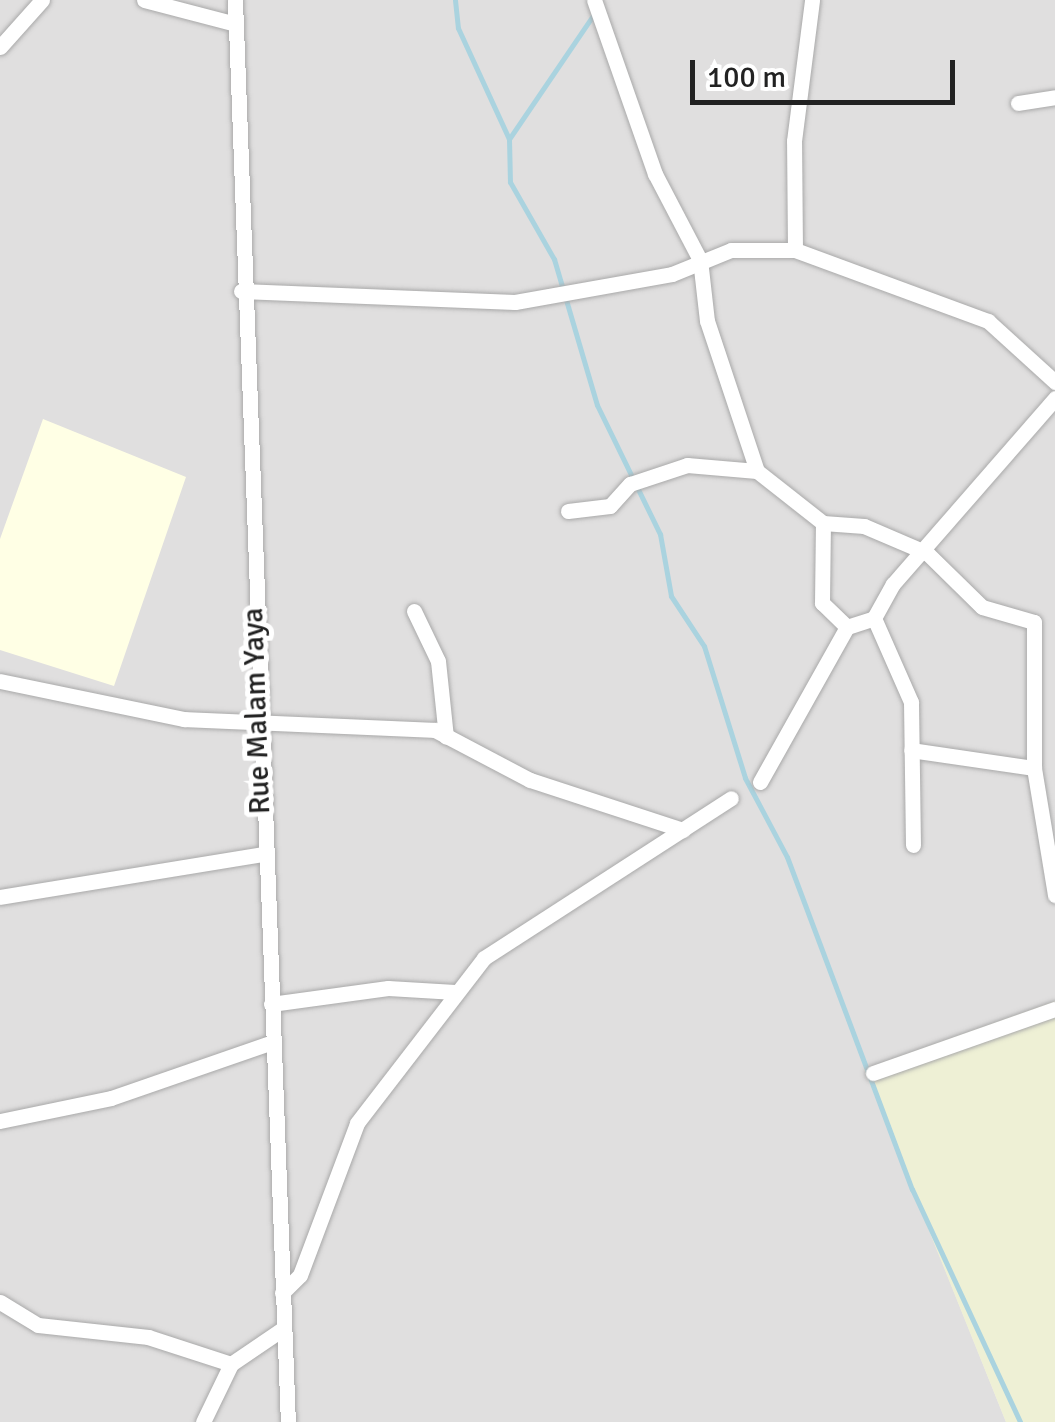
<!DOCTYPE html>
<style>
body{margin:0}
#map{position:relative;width:1055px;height:1422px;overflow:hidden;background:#f2efe9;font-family:Signika,sans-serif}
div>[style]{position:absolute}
.residential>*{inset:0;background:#e0dfdf}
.education>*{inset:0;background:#ffffe5}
.farmland>*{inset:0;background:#eef0d5}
.stream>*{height:5px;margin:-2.5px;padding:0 2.5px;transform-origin:2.5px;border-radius:2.5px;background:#aad3df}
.roads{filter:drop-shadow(0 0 2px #a9a9a9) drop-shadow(0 0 2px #a9a9a9)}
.street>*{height:15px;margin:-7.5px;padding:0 7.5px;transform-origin:7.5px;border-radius:7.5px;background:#fff}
span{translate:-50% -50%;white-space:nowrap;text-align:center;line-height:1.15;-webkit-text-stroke:10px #fff;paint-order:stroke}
.street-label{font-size:30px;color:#222}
.scale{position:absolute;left:690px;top:60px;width:265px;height:45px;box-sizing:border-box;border:5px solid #222;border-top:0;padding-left:12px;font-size:30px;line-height:35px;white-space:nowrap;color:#222;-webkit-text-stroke:8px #fff;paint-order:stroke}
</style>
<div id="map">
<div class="residential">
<i style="clip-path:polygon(0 0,1055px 0,1055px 1001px,865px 1070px,1006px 1422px,0 1422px)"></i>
</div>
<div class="education">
<i style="clip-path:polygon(43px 419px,186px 477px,114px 686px,0 650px,0 539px)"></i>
</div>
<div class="farmland">
<i style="clip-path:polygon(1055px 1001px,1055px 1422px,1006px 1422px,864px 1069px)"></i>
</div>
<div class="stream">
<i style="left:455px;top:0;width:28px;rotate:84deg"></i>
<i style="left:458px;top:28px;width:122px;rotate:65.3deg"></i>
<i style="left:509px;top:139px;width:43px;rotate:88.7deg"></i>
<i style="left:510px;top:182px;width:89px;rotate:60.3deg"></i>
<i style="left:554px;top:259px;width:152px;rotate:73.6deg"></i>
<i style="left:597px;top:405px;width:144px;rotate:64deg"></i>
<i style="left:660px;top:534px;width:63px;rotate:79.9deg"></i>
<i style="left:671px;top:596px;width:60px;rotate:56.6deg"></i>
<i style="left:704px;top:646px;width:138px;rotate:72.7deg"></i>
<i style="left:745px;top:778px;width:89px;rotate:62deg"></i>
<i style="left:787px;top:857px;width:355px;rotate:69.4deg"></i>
<i style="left:912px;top:1189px;width:257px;rotate:65.1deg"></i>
<i style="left:509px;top:139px;width:151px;rotate:-55.8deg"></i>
</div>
<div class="roads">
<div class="street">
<i style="left:144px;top:0;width:95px;rotate:14.6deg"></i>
<i style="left:235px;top:0;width:1423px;rotate:87.87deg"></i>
<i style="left:0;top:47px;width:63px;rotate:-48.2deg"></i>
<i style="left:1018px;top:103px;width:37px;rotate:-9deg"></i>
<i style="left:795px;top:250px;width:206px;rotate:20.2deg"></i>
<i style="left:988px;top:321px;width:91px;rotate:42.3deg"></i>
<i style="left:241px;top:291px;width:274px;rotate:2.3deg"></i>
<i style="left:515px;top:302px;width:159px;rotate:-10.1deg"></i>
<i style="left:672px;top:274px;width:64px;rotate:-22.1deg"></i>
<i style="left:731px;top:250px;width:64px"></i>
<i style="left:795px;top:250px;width:109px;rotate:-90.5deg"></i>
<i style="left:794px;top:141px;width:142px;rotate:-82.7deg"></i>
<i style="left:757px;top:471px;width:84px;rotate:38.2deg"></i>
<i style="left:568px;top:511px;width:42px;rotate:-6.8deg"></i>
<i style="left:610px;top:506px;width:30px;rotate:-48deg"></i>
<i style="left:630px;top:484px;width:60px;rotate:-18.4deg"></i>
<i style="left:687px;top:465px;width:70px;rotate:4.9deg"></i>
<i style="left:757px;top:471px;width:158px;rotate:-108.4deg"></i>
<i style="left:707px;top:321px;width:61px;rotate:-96.5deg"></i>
<i style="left:700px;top:260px;width:97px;rotate:-117.6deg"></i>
<i style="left:655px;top:174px;width:184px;rotate:-109.3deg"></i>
<i style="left:414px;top:611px;width:55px;rotate:64.4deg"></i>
<i style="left:438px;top:661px;width:76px;rotate:84deg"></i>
<i style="left:874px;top:618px;width:92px;rotate:66.2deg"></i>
<i style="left:911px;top:702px;width:143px;rotate:89.2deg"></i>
<i style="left:847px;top:627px;width:35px;rotate:-136deg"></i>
<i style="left:822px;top:603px;width:80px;rotate:-89.3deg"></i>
<i style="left:823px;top:523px;width:41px;rotate:4.2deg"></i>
<i style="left:864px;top:526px;width:69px;rotate:23.2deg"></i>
<i style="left:927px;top:553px;width:77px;rotate:44.5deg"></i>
<i style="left:982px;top:607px;width:54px;rotate:16.1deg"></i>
<i style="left:1034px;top:622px;width:146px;rotate:90deg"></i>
<i style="left:1034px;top:768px;width:124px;rotate:-171.7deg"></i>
<i style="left:0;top:681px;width:188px;rotate:11.7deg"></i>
<i style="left:184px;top:719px;width:251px;rotate:2.5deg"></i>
<i style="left:435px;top:730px;width:107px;rotate:27.8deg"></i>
<i style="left:530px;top:780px;width:161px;rotate:18.1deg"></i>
<i style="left:1034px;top:768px;width:129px;rotate:80.6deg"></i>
<i style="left:760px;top:782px;width:178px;rotate:-60.7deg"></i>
<i style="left:847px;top:627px;width:28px;rotate:-18deg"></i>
<i style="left:874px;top:618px;width:39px;rotate:-61deg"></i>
<i style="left:893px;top:584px;width:247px;rotate:-48.9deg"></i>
<i style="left:0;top:897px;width:266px;rotate:-9.3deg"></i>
<i style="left:271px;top:1004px;width:118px;rotate:-7.8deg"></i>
<i style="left:388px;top:988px;width:67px;rotate:3.4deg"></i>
<i style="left:873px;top:1073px;width:193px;rotate:-19.4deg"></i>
<i style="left:0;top:1121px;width:113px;rotate:-11.7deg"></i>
<i style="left:111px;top:1098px;width:168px;rotate:-19.1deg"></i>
<i style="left:282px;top:1293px;width:25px;rotate:-45deg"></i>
<i style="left:300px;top:1275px;width:162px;rotate:-69.4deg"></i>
<i style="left:357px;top:1123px;width:208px;rotate:-52.4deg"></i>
<i style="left:484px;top:958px;width:294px;rotate:-32.9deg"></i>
<i style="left:0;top:1302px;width:44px;rotate:31.2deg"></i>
<i style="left:38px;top:1325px;width:111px;rotate:6.2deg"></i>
<i style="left:148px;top:1337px;width:87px;rotate:18deg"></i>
<i style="left:203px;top:1422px;width:64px;rotate:-64.2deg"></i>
<i style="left:231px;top:1364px;width:64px;rotate:-34.2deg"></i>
</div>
</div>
<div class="street-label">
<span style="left:257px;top:711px;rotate:-92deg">Rue Malam Yaya</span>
</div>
<div class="scale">100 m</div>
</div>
